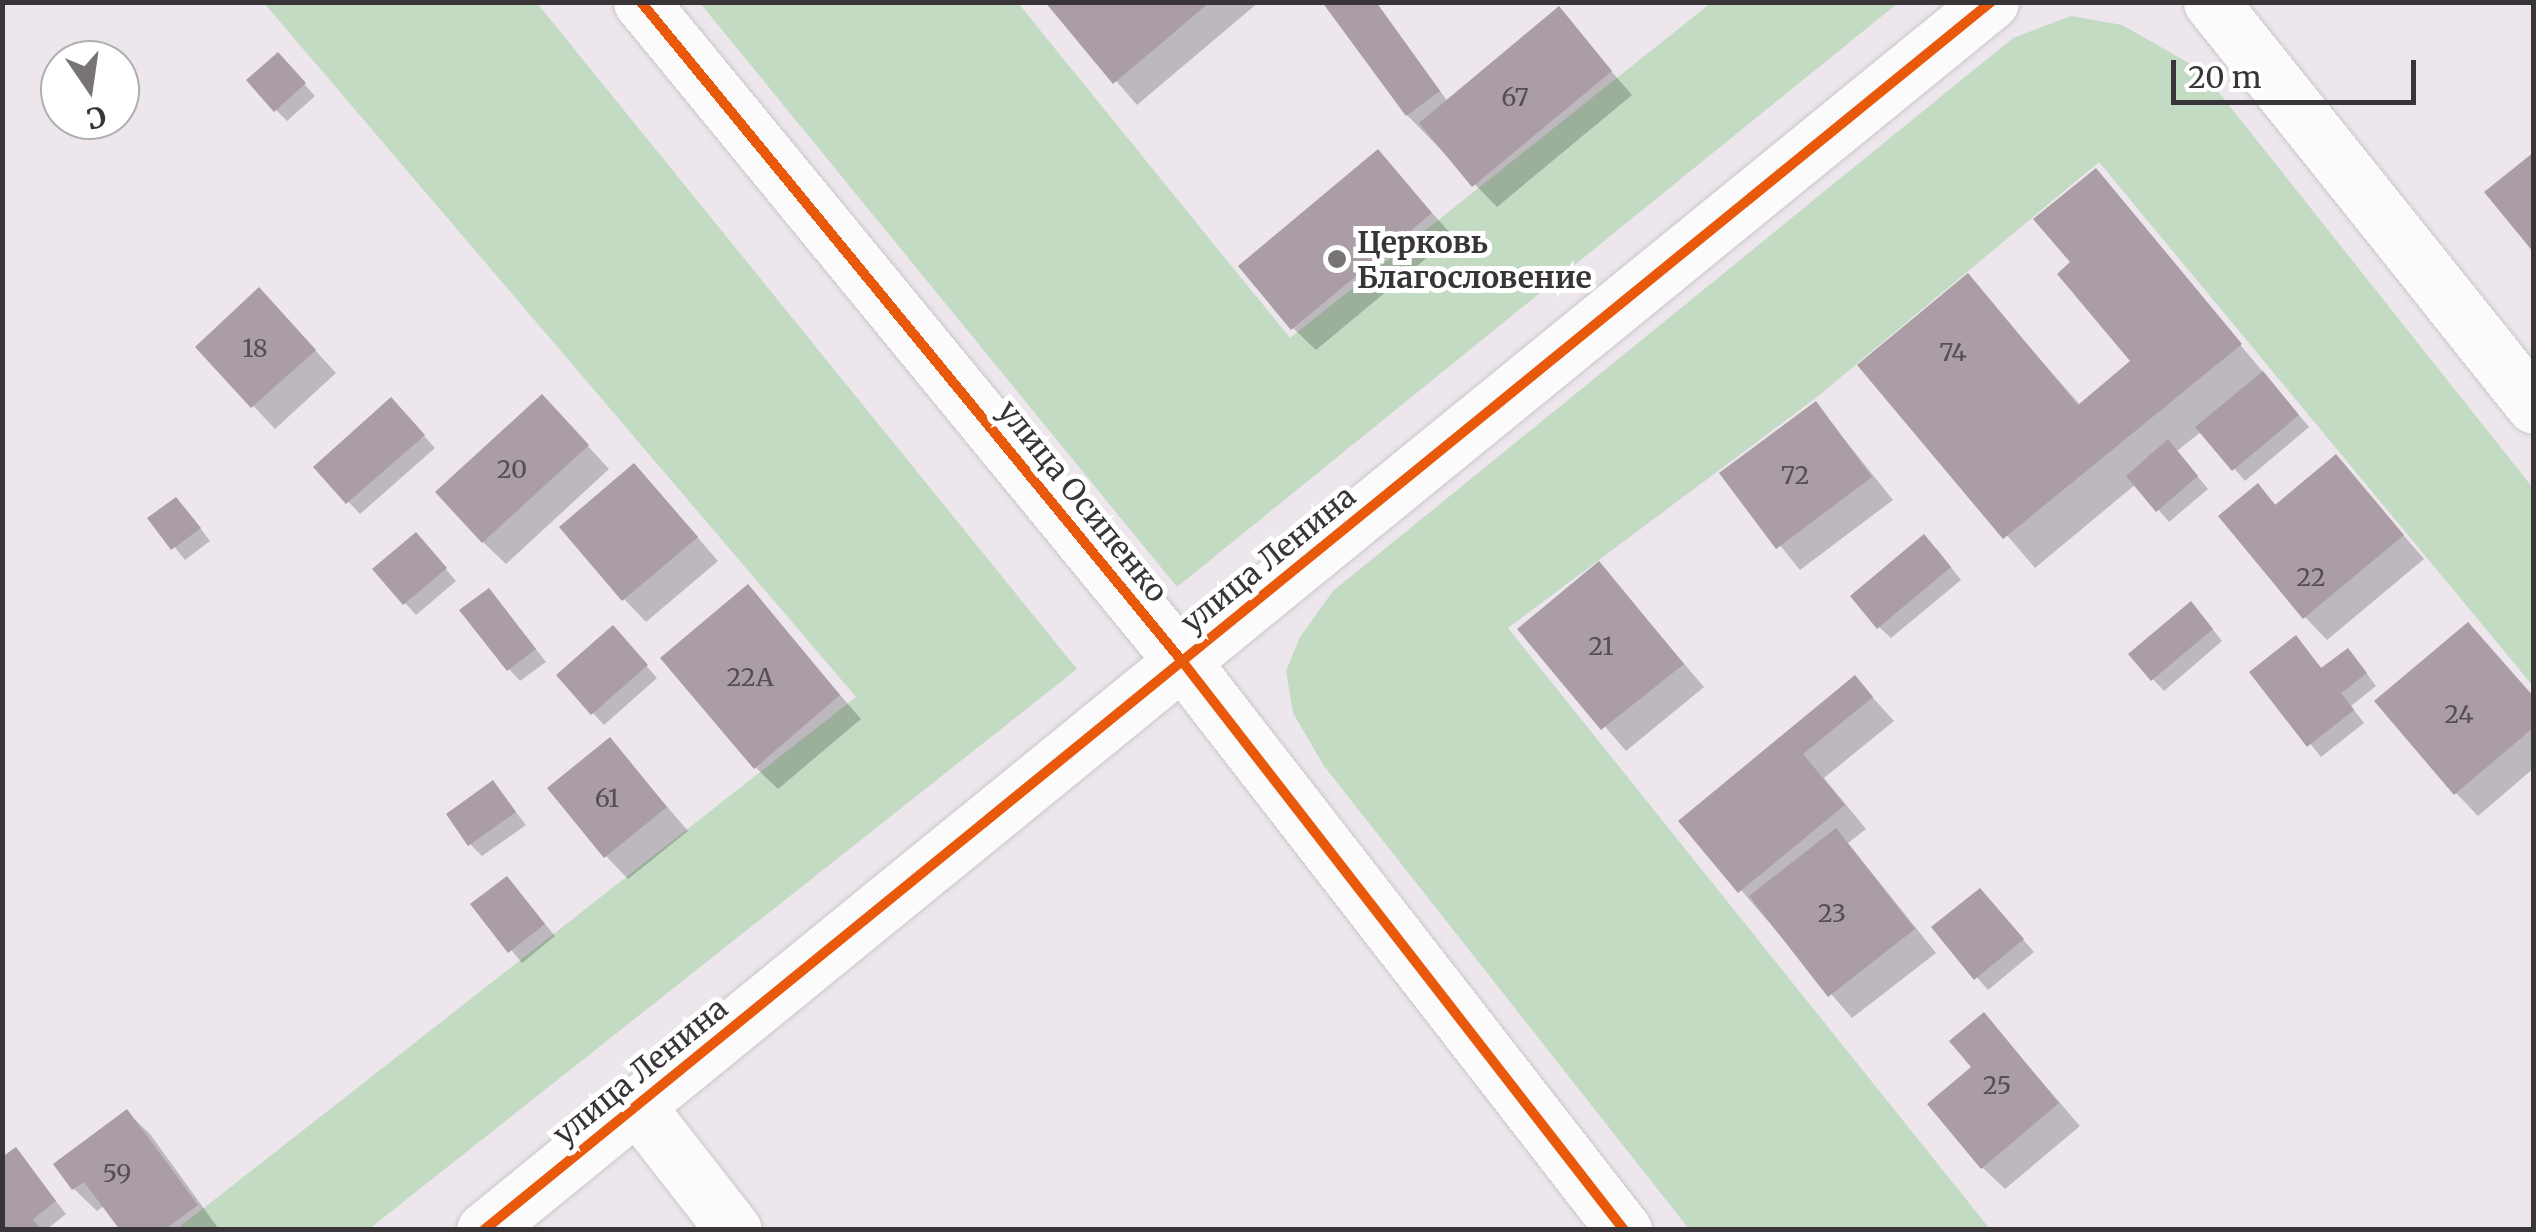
<!DOCTYPE html>
<meta charset="utf-8">
<style>
body{margin:0}
#map{position:relative;width:2536px;height:1232px;overflow:hidden;background:#ede7ed;font-family:Merriweather,serif}
div>[style]{position:absolute}
.green>*{inset:0;background:#c3dbc2}
.shadow>*{inset:0;background:#0003}
.building>*{inset:0;background:#ab9da6}
.roads{filter:drop-shadow(0 0 2px #cac6ca) drop-shadow(0 0 2px #cac6ca)}
.street>*{height:55px;margin:-27.5px;padding:0 27.5px;transform-origin:27.5px;border-radius:27.5px;background:#fcfbfc}
.cycleway>*{height:10px;margin:-5px;padding:0 5px;transform-origin:5px;border-radius:5px;background:#e8590c}
.dots>*{width:28px;height:28px;translate:-50% -50%;box-sizing:border-box;border:5px solid #fff;border-radius:50%}
span{translate:-50% -50%;white-space:nowrap;text-align:center;line-height:1.15;-webkit-text-stroke:10px #fff;paint-order:stroke}
.number-label{font-size:25px;color:#554e54}
.number-label span{-webkit-text-stroke-width:0}
.poi-label{font-size:30px;color:#383438;font-weight:700}
.left{translate:0 -50%;text-align:left}
.street-label{font-size:30px;color:#383438}
.frame{position:absolute;inset:0;border:5px solid #383438;pointer-events:none}
.north{position:absolute;left:40px;top:40px;width:100px;height:100px;box-sizing:border-box;background:#fff;border:2px solid #afaeaf;border-radius:50%;rotate:167deg;font-size:28px;font-weight:700;line-height:40px;text-align:center;color:#383438}
.north::after{content:'';display:block;margin:auto;width:35px;height:45px;background:#777377;clip-path:polygon(50% 0,100% 100%,50% 72%,0 100%)}
.scale{position:absolute;left:2171px;top:60px;width:245px;height:45px;box-sizing:border-box;border:5px solid #383438;border-top:0;padding-left:12px;font-size:30px;line-height:35px;white-space:nowrap;color:#383438;-webkit-text-stroke:8px #fff;paint-order:stroke}
</style>
<div id="map">
<div class="green">
<i style="clip-path:polygon(264px 3px,537px 3px,1077px 669px,369px 1229px,177px 1229px,856px 697px)"></i>
<i style="clip-path:polygon(700px 3px,1018px 3px,1290px 338px,1711px 3px,1898px 3px,1177px 587px)"></i>
<i style="clip-path:polygon(2071px 16px,2122px 25px,2201px 70px,2533px 488px,2533px 686px,2099px 162px,1817px 397px,1508px 628px,1990px 1229px,1689px 1229px,1324px 766px,1293px 713px,1286px 671px,1300px 637px,1333px 591px,2013px 38px)"></i>
</div>
<div class="shadow">
<i style="clip-path:polygon(1048px 2px,1259px 2px,1137px 105px)"></i>
<i style="clip-path:polygon(1325px 2px,1376px 2px,1448px 102px,1558px 10px,1632px 95px,1497px 207px,1407px 115px)"></i>
<i style="clip-path:polygon(289px 67px,315px 96px,287px 121px,276px 110px)"></i>
<i style="clip-path:polygon(1378px 153px,1453px 236px,1316px 350px,1293px 328px)"></i>
<i style="clip-path:polygon(2095px 171px,2309px 427px,2245px 481px,2202px 431px,2177px 451px,2208px 489px,2169px 522px,2136px 484px,2035px 568px,1861px 365px,1968px 277px,2081px 406px,2134px 361px,2074px 263px)"></i>
<i style="clip-path:polygon(281px 313px,336px 373px,275px 429px,198px 347px)"></i>
<i style="clip-path:polygon(1816px 404px,1893px 500px,1800px 570px,1722px 473px)"></i>
<i style="clip-path:polygon(403px 412px,435px 448px,360px 514px,316px 467px)"></i>
<i style="clip-path:polygon(564px 420px,609px 469px,506px 564px,483px 542px)"></i>
<i style="clip-path:polygon(2336px 457px,2424px 559px,2327px 640px,2305px 617px,2258px 487px,2277px 506px)"></i>
<i style="clip-path:polygon(656px 489px,718px 561px,646px 622px,624px 599px)"></i>
<i style="clip-path:polygon(188px 512px,210px 541px,185px 560px,151px 518px)"></i>
<i style="clip-path:polygon(427px 547px,456px 581px,416px 615px,405px 603px)"></i>
<i style="clip-path:polygon(1936px 548px,1961px 580px,1891px 638px,1879px 627px)"></i>
<i style="clip-path:polygon(1599px 564px,1704px 687px,1626px 751px,1521px 629px)"></i>
<i style="clip-path:polygon(747px 588px,861px 719px,778px 789px,755px 767px)"></i>
<i style="clip-path:polygon(500px 603px,546px 662px,520px 681px,509px 669px)"></i>
<i style="clip-path:polygon(2202px 616px,2222px 641px,2164px 691px,2153px 679px)"></i>
<i style="clip-path:polygon(2468px 625px,2534px 697px,2534px 768px,2478px 816px,2456px 793px)"></i>
<i style="clip-path:polygon(2296px 638px,2323px 670px,2359px 663px,2376px 686px,2351px 706px,2364px 723px,2321px 757px,2253px 673px)"></i>
<i style="clip-path:polygon(624px 640px,657px 678px,604px 725px,593px 713px)"></i>
<i style="clip-path:polygon(1855px 678px,1894px 721px,1824px 778px,1866px 829px,1848px 843px,1936px 953px,1852px 1018px,1681px 821px)"></i>
<i style="clip-path:polygon(610px 740px,688px 831px,628px 879px,606px 856px)"></i>
<i style="clip-path:polygon(493px 783px,526px 825px,482px 856px,470px 844px)"></i>
<i style="clip-path:polygon(518px 891px,555px 936px,522px 963px,474px 905px)"></i>
<i style="clip-path:polygon(1991px 903px,2034px 952px,1988px 990px,1934px 928px)"></i>
<i style="clip-path:polygon(1984px 1015px,2080px 1126px,2005px 1189px,1982px 1167px,1975px 1067px)"></i>
<i style="clip-path:polygon(127px 1112px,150px 1134px,218px 1228px,123px 1230px,105px 1205px,97px 1211px,74px 1189px,57px 1164px)"></i>
<i style="clip-path:polygon(16px 1150px,66px 1214px,46px 1230px,2px 1230px)"></i>
</div>
<div class="building">
<i style="clip-path:polygon(1045px 2px,1210px 2px,1113px 84px)"></i>
<i style="clip-path:polygon(1322px 2px,1376px 2px,1440px 91px,1406px 116px)"></i>
<i style="clip-path:polygon(1559px 6px,1612px 71px,1472px 187px,1419px 123px)"></i>
<i style="clip-path:polygon(278px 52px,306px 83px,274px 112px,246px 80px)"></i>
<i style="clip-path:polygon(1378px 149px,1432px 213px,1291px 330px,1238px 266px)"></i>
<i style="clip-path:polygon(2534px 152px,2534px 253px,2484px 192px)"></i>
<i style="clip-path:polygon(2096px 168px,2242px 344px,2003px 539px,1857px 365px,1968px 273px,2078px 405px,2130px 361px,2057px 274px,2070px 262px,2033px 219px)"></i>
<i style="clip-path:polygon(259px 287px,316px 350px,251px 408px,195px 347px)"></i>
<i style="clip-path:polygon(2263px 371px,2299px 415px,2232px 471px,2195px 427px)"></i>
<i style="clip-path:polygon(542px 394px,589px 445px,482px 543px,435px 492px)"></i>
<i style="clip-path:polygon(391px 397px,425px 435px,346px 504px,313px 467px)"></i>
<i style="clip-path:polygon(1816px 401px,1872px 477px,1776px 549px,1719px 473px)"></i>
<i style="clip-path:polygon(2168px 439px,2198px 476px,2156px 512px,2126px 476px)"></i>
<i style="clip-path:polygon(2336px 454px,2404px 535px,2303px 619px,2218px 516px,2258px 483px,2275px 505px)"></i>
<i style="clip-path:polygon(634px 463px,698px 537px,622px 601px,559px 527px)"></i>
<i style="clip-path:polygon(176px 497px,201px 528px,171px 550px,147px 518px)"></i>
<i style="clip-path:polygon(416px 532px,447px 568px,403px 605px,372px 569px)"></i>
<i style="clip-path:polygon(1924px 534px,1951px 567px,1877px 629px,1850px 596px)"></i>
<i style="clip-path:polygon(1599px 561px,1684px 664px,1601px 730px,1517px 629px)"></i>
<i style="clip-path:polygon(748px 584px,840px 695px,754px 769px,660px 658px)"></i>
<i style="clip-path:polygon(489px 588px,536px 649px,507px 671px,459px 610px)"></i>
<i style="clip-path:polygon(2191px 601px,2213px 629px,2151px 681px,2128px 654px)"></i>
<i style="clip-path:polygon(2468px 622px,2534px 697px,2534px 727px,2454px 795px,2374px 701px)"></i>
<i style="clip-path:polygon(613px 625px,648px 665px,591px 715px,556px 675px)"></i>
<i style="clip-path:polygon(2296px 635px,2321px 668px,2348px 648px,2367px 673px,2341px 693px,2354px 710px,2307px 747px,2249px 672px)"></i>
<i style="clip-path:polygon(1855px 675px,1873px 697px,1803px 754px,1845px 805px,1738px 893px,1678px 821px)"></i>
<i style="clip-path:polygon(610px 737px,667px 807px,604px 858px,547px 788px)"></i>
<i style="clip-path:polygon(493px 780px,516px 812px,468px 846px,446px 814px)"></i>
<i style="clip-path:polygon(1836px 828px,1915px 929px,1828px 997px,1749px 896px)"></i>
<i style="clip-path:polygon(507px 876px,545px 924px,508px 953px,470px 904px)"></i>
<i style="clip-path:polygon(1980px 888px,2024px 939px,1974px 980px,1931px 927px)"></i>
<i style="clip-path:polygon(1984px 1012px,2059px 1103px,1981px 1169px,1927px 1104px,1971px 1067px,1949px 1041px)"></i>
<i style="clip-path:polygon(127px 1109px,198px 1205px,164px 1230px,120px 1230px,84px 1182px,72px 1190px,53px 1164px)"></i>
<i style="clip-path:polygon(16px 1147px,56px 1201px,33px 1219px,41px 1230px,2px 1230px,2px 1157px)"></i>
</div>
<div class="roads">
<div class="street">
<i style="left:641px;top:2px;width:853px;rotate:50.62deg"></i>
<i style="left:1182px;top:661px;width:721px;rotate:52.16deg"></i>
<i style="left:2211px;top:2px;width:517px;rotate:51.36deg"></i>
<i style="left:637px;top:1106px;width:157px;rotate:52deg"></i>
<i style="left:484px;top:1230px;width:1944px;rotate:-39.18deg"></i>
</div>
</div>
<div class="cycleway">
<i style="left:641px;top:2px;width:853px;rotate:50.62deg"></i>
<i style="left:1182px;top:661px;width:721px;rotate:52.16deg"></i>
<i style="left:484px;top:1230px;width:1944px;rotate:-39.18deg"></i>
</div>
<div class="dots">
<i style="left:1337px;top:259px;background:#777377"></i>
</div>
<div class="number-label">
<span style="left:1515px;top:97px">67</span>
<span style="left:255px;top:348px">18</span>
<span style="left:1953px;top:352px">74</span>
<span style="left:512px;top:469px">20</span>
<span style="left:1795px;top:475px">72</span>
<span style="left:2311px;top:577px">22</span>
<span style="left:1601px;top:646px">21</span>
<span style="left:750px;top:677px">22А</span>
<span style="left:2459px;top:714px">24</span>
<span style="left:607px;top:798px">61</span>
<span style="left:1832px;top:913px">23</span>
<span style="left:1997px;top:1085px">25</span>
<span style="left:117px;top:1173px">59</span>
</div>
<div class="poi-label">
<span class="left" style="left:1357px;top:259px">Церковь<br>Благословение</span>
</div>
<div class="street-label">
<span style="left:1083px;top:501px;rotate:51deg">улица Осипенко</span>
<span style="left:1268px;top:559px;rotate:-39deg">улица Ленина</span>
<span style="left:640px;top:1071px;rotate:-39deg">улица Ленина</span>
</div>
<div class="frame"></div>
<div class="north">С</div>
<div class="scale">20 m</div>
</div>
